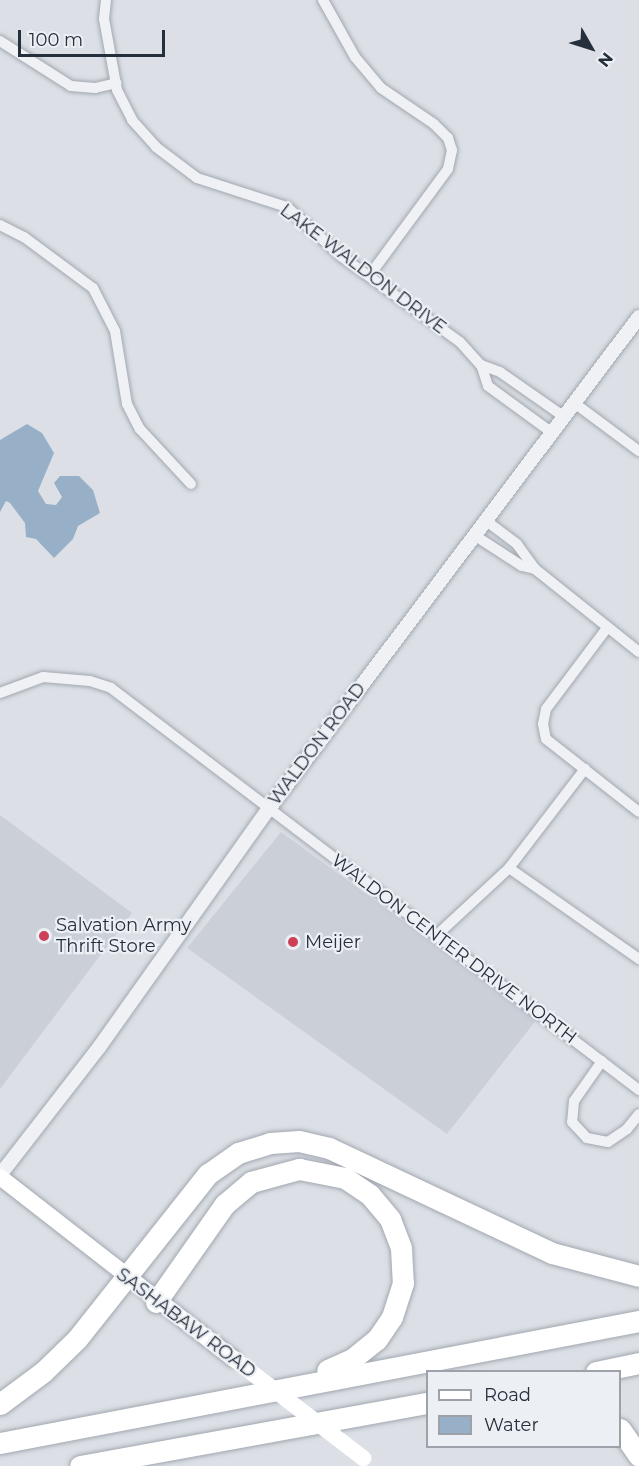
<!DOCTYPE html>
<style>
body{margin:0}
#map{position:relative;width:639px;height:1466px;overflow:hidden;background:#dce0e6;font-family:Montserrat,sans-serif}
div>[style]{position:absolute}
.built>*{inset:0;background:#cacfd8}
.water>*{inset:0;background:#97afc7}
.roads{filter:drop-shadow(0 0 2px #a2a7b0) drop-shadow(0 0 2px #a2a7b0)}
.minor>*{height:10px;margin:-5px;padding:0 5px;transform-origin:5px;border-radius:5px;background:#eff1f5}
.tertiary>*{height:14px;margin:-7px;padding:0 7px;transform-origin:7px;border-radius:7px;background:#eff1f5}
.secondary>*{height:16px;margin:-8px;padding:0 8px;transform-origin:8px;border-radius:8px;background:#fff}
.motorway>*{height:21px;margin:-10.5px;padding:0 10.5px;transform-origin:10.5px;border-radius:10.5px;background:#fff}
.secondary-bridge>*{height:16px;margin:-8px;padding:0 8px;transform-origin:8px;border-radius:8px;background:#fff}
.dots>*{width:16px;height:16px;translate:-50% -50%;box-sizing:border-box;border:3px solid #eceff4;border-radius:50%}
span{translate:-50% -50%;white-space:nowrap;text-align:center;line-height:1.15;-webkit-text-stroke:4.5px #eceff4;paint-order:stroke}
.street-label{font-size:18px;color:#262f3c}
.poi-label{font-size:18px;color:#262f3c}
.left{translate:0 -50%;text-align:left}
.legend{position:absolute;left:426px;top:1370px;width:195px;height:78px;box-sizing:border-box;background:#eceff4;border:2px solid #9da2aa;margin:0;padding:8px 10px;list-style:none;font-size:18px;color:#262f3c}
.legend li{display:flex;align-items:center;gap:12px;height:30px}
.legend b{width:30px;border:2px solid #9da2aa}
.north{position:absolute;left:561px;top:18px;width:60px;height:60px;-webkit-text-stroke:4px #eceff4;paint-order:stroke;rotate:129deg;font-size:16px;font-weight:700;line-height:24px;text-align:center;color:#262f3c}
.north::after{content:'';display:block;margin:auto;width:21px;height:27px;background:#262f3c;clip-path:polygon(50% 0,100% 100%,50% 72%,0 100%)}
.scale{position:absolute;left:18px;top:30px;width:147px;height:27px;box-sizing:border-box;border:3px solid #262f3c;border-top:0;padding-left:8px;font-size:18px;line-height:21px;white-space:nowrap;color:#262f3c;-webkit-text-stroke:4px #eceff4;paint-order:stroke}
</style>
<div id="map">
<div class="built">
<i style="clip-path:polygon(0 815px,132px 913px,0 1089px)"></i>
<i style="clip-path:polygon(281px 832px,537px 1019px,447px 1134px,187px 948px)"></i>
</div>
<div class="water">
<i style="clip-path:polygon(27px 424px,42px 433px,54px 453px,38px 491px,46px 504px,56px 505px,62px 497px,54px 483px,60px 476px,79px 476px,93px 490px,100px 513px,78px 526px,73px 539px,54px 558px,36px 539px,26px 537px,25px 523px,10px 503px,6px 501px,0 512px,0 440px)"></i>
</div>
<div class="roads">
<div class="minor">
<i style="left:106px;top:0;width:19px;rotate:96deg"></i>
<i style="left:104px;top:19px;width:72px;rotate:79.6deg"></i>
<i style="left:117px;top:90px;width:34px;rotate:63deg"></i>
<i style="left:132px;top:120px;width:36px;rotate:48deg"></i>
<i style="left:156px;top:147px;width:51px;rotate:37.1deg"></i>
<i style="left:197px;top:178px;width:95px;rotate:17.9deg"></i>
<i style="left:287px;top:207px;width:74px;rotate:42.3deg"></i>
<i style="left:342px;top:257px;width:145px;rotate:35.8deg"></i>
<i style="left:460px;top:342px;width:31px;rotate:48deg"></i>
<i style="left:323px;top:0;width:65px;rotate:60.7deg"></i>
<i style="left:355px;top:57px;width:40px;rotate:50deg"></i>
<i style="left:381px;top:88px;width:64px;rotate:34.2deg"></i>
<i style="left:434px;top:124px;width:20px;rotate:45deg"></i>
<i style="left:448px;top:138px;width:13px;rotate:72deg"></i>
<i style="left:452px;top:150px;width:19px;rotate:102deg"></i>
<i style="left:448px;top:169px;width:133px;rotate:126.4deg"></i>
<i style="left:0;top:41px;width:84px;rotate:32.4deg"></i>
<i style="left:71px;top:86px;width:24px;rotate:5deg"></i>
<i style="left:95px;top:88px;width:22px;rotate:-13deg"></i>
<i style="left:0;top:225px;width:27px;rotate:27deg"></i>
<i style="left:24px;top:237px;width:86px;rotate:36.5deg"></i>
<i style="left:93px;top:288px;width:48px;rotate:62.9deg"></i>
<i style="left:115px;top:331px;width:74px;rotate:80.7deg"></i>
<i style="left:127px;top:404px;width:28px;rotate:63deg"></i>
<i style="left:140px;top:429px;width:75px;rotate:47.2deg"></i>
<i style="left:573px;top:402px;width:82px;rotate:36.6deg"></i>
<i style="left:551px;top:432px;width:78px;rotate:-143.9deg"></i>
<i style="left:488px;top:386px;width:22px;rotate:-108deg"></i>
<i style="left:481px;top:365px;width:20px;rotate:20deg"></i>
<i style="left:500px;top:372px;width:77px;rotate:34.9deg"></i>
<i style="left:474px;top:535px;width:57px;rotate:32.9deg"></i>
<i style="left:522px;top:566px;width:13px;rotate:13deg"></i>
<i style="left:535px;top:569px;width:31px;rotate:-126deg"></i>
<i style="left:517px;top:544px;width:40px;rotate:-143deg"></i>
<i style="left:535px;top:569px;width:133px;rotate:38.6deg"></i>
<i style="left:607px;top:628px;width:101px;rotate:127deg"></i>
<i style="left:546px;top:709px;width:15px;rotate:101deg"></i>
<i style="left:543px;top:724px;width:15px;rotate:79deg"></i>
<i style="left:546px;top:739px;width:118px;rotate:38.1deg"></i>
<i style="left:0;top:693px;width:46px;rotate:-20.4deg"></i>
<i style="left:43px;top:677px;width:47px;rotate:4.9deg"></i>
<i style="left:90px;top:681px;width:22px;rotate:18deg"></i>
<i style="left:111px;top:688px;width:664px;rotate:37.28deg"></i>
<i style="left:509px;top:868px;width:159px;rotate:35deg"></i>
<i style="left:437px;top:935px;width:98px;rotate:-42.9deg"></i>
<i style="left:509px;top:868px;width:125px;rotate:-52.5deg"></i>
<i style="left:602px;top:1061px;width:49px;rotate:125deg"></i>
<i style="left:574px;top:1101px;width:21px;rotate:95deg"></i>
<i style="left:572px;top:1122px;width:22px;rotate:47deg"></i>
<i style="left:587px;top:1138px;width:21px;rotate:11deg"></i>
<i style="left:608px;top:1142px;width:23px;rotate:-34deg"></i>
<i style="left:627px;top:1129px;width:19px;rotate:-51deg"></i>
</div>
<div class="tertiary">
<i style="left:0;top:1175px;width:163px;rotate:-52.2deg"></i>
<i style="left:100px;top:1046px;width:290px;rotate:-54.6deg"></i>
<i style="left:268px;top:810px;width:617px;rotate:-53.04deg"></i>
</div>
<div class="secondary">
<i style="left:0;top:1177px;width:296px;rotate:37.9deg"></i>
</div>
<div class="motorway">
<i style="left:156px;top:1302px;width:120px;rotate:-54.9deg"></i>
<i style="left:225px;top:1204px;width:34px;rotate:-40deg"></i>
<i style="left:251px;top:1182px;width:50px;rotate:-15.2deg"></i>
<i style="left:299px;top:1169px;width:47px;rotate:11.1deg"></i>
<i style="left:345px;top:1178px;width:30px;rotate:34deg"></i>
<i style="left:370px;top:1195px;width:31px;rotate:50deg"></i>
<i style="left:390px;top:1219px;width:31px;rotate:69deg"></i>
<i style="left:401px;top:1248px;width:35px;rotate:87deg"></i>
<i style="left:403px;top:1283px;width:36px;rotate:108deg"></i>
<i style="left:392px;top:1317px;width:27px;rotate:124deg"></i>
<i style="left:377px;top:1339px;width:32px;rotate:141deg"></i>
<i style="left:352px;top:1359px;width:27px;rotate:156deg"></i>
<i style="left:596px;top:1372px;width:44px;rotate:-11.8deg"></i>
<i style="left:0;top:1404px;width:54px;rotate:-36.7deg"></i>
<i style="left:43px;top:1372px;width:47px;rotate:-44.1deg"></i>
<i style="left:77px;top:1339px;width:211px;rotate:-51.6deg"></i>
<i style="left:208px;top:1174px;width:37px;rotate:-35deg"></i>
<i style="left:238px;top:1153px;width:34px;rotate:-17deg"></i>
<i style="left:270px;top:1143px;width:29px;rotate:-4deg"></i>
<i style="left:299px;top:1141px;width:31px;rotate:13deg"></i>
<i style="left:329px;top:1148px;width:246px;rotate:25.2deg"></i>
<i style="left:552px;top:1253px;width:90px;rotate:14.8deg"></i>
<i style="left:620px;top:1429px;width:33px;rotate:55deg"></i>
<i style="left:0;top:1443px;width:651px;rotate:-10.81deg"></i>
<i style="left:80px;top:1466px;width:354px;rotate:-10.3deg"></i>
</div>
</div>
<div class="secondary-bridge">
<i style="left:234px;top:1359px;width:163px;rotate:37.5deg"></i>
</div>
<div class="dots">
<i style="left:44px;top:936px;background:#cc4157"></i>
<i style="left:293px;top:942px;background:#cc4157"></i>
</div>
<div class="street-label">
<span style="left:363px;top:269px;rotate:37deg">LAKE WALDON DRIVE</span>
<span style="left:317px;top:744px;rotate:-53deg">WALDON ROAD</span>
<span style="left:454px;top:949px;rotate:37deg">WALDON CENTER DRIVE NORTH</span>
<span style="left:186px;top:1323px;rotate:37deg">SASHABAW ROAD</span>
</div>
<div class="poi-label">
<span class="left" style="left:56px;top:936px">Salvation Army<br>Thrift Store</span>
<span class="left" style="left:305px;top:942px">Meijer</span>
</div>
<ul class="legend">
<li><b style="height:8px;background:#fff"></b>Road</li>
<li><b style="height:16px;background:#97afc7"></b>Water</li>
</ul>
<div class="north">N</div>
<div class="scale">100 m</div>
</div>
